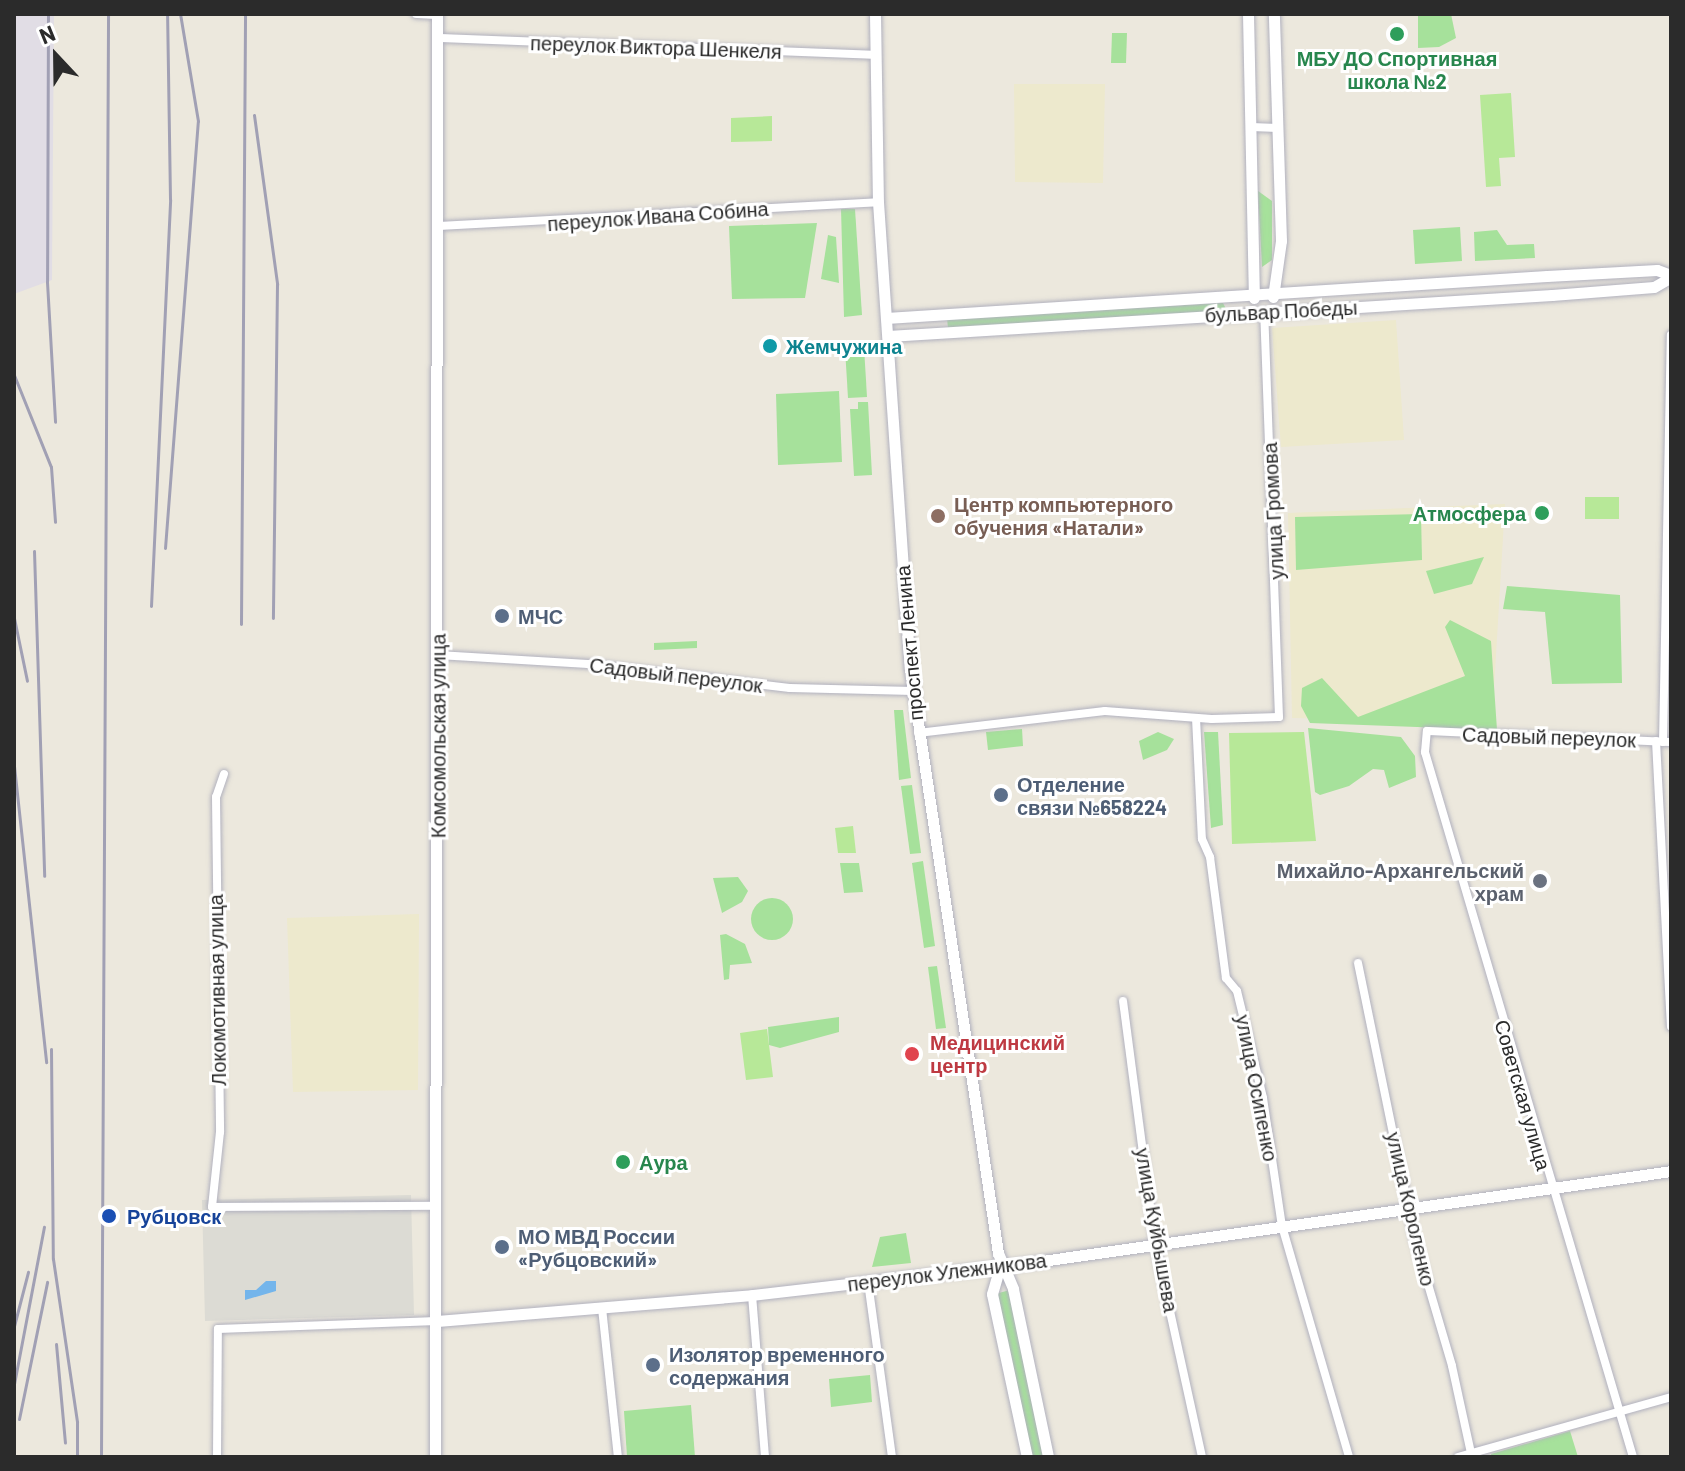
<!DOCTYPE html>
<meta charset="utf-8">
<style>
body{margin:0}
#map{position:relative;width:1685px;height:1471px;overflow:hidden;background:#ece8dd;font-family:Barlow,sans-serif}
div>[style]{position:absolute}
.industrial>*{inset:0;background:#e1dde5}
.education>*{inset:0;background:#ede9cd}
.green>*{inset:0;background:#a6e19b}
.round{border-radius:50%}
.pitch>*{inset:0;background:#b7e898}
.plaza>*{inset:0;background:#dcdbd4}
.water>*{inset:0;background:#74b5eb}
.roads{filter:drop-shadow(0 0 2px #b1b1be) drop-shadow(0 0 2px #b1b1be)}
.street>*{height:8px;margin:-4px;padding:0 4px;transform-origin:4px;border-radius:4px;background:#fff}
.secondary>*{height:11px;margin:-5.5px;padding:0 5.5px;transform-origin:5.5px;border-radius:5.5px;background:#fff}
.rail>*{height:3px;margin:-1.5px;padding:0 1.5px;transform-origin:1.5px;border-radius:1.5px;background:#a1a0b4}
.dots>*{width:22px;height:22px;translate:-50% -50%;box-sizing:border-box;border:4px solid #fff;border-radius:50%}
span{translate:-50% -50%;white-space:nowrap;text-align:center;line-height:1.15;-webkit-text-stroke:6px #fff;paint-order:stroke}
.street-label{font-size:20px;color:#2b2b2b}
.leisure-label{font-size:20px;color:#27864d;font-weight:700}
.right{translate:-100% -50%;text-align:right}
.left{translate:0 -50%;text-align:left}
.culture-label{font-size:20px;color:#0d838f;font-weight:700}
.education-label{font-size:20px;color:#785e54;font-weight:700}
.service-label{font-size:20px;color:#4e5e75;font-weight:700}
.worship-label{font-size:20px;color:#5b616d;font-weight:700}
.health-label{font-size:20px;color:#be3a42;font-weight:700}
.transit-label{font-size:20px;color:#164399;font-weight:700}
.frame{position:absolute;inset:0;border:16px solid #2b2b2b;pointer-events:none}
.north{position:absolute;left:16px;top:16px;width:80px;height:80px;-webkit-text-stroke:6px #fff;paint-order:stroke;rotate:338deg;font-size:22px;font-weight:700;line-height:32px;text-align:center;color:#2b2b2b}
.north::after{content:'';display:block;margin:auto;width:28px;height:36px;background:#2b2b2b;clip-path:polygon(50% 0,100% 100%,50% 72%,0 100%)}
</style>
<div id="map">
<div class="industrial">
<i style="clip-path:polygon(14px 14px,54px 14px,52px 280px,14px 294px)"></i>
</div>
<div class="education">
<i style="clip-path:polygon(1014px 84px,1105px 84px,1103px 183px,1015px 182px)"></i>
<i style="clip-path:polygon(1396px 320px,1404px 440px,1281px 447px,1272px 328px)"></i>
<i style="clip-path:polygon(1505px 504px,1492px 722px,1292px 718px,1288px 513px)"></i>
<i style="clip-path:polygon(419px 914px,418px 1090px,293px 1092px,287px 918px)"></i>
</div>
<div class="green">
<i style="clip-path:polygon(1418px 14px,1451px 14px,1456px 38px,1439px 47px,1418px 48px)"></i>
<i style="clip-path:polygon(1112px 33px,1127px 33px,1126px 63px,1111px 63px)"></i>
<i style="clip-path:polygon(1258px 191px,1272px 201px,1272px 260px,1262px 267px)"></i>
<i style="clip-path:polygon(841px 209px,855px 209px,862px 315px,844px 317px)"></i>
<i style="clip-path:polygon(817px 223px,805px 298px,732px 299px,729px 226px)"></i>
<i style="clip-path:polygon(1460px 227px,1462px 261px,1415px 264px,1413px 230px)"></i>
<i style="clip-path:polygon(1497px 230px,1507px 245px,1534px 244px,1535px 258px,1475px 261px,1474px 232px)"></i>
<i style="clip-path:polygon(828px 235px,836px 237px,839px 283px,821px 279px)"></i>
<i style="clip-path:polygon(1223px 303px,1227px 311px,948px 328px,947px 318px)"></i>
<i style="clip-path:polygon(864px 347px,867px 397px,848px 398px,845px 348px)"></i>
<i style="clip-path:polygon(839px 391px,842px 462px,778px 465px,776px 394px)"></i>
<i style="clip-path:polygon(858px 402px,868px 402px,872px 475px,854px 476px,850px 409px,858px 409px)"></i>
<i style="clip-path:polygon(1421px 514px,1422px 560px,1296px 570px,1295px 517px)"></i>
<i style="clip-path:polygon(1484px 557px,1472px 584px,1434px 594px,1426px 571px)"></i>
<i style="clip-path:polygon(1507px 586px,1620px 595px,1622px 683px,1552px 684px,1545px 612px,1503px 609px)"></i>
<i style="clip-path:polygon(1450px 620px,1491px 641px,1497px 730px,1310px 723px,1301px 706px,1302px 688px,1322px 678px,1358px 717px,1465px 676px,1445px 627px)"></i>
<i style="clip-path:polygon(697px 641px,697px 648px,654px 650px,654px 643px)"></i>
<i style="clip-path:polygon(894px 710px,903px 710px,911px 778px,899px 780px)"></i>
<i style="clip-path:polygon(1308px 728px,1401px 737px,1415px 756px,1416px 777px,1389px 788px,1384px 770px,1373px 769px,1349px 786px,1320px 795px,1315px 792px)"></i>
<i style="clip-path:polygon(1022px 729px,1023px 746px,988px 750px,986px 732px)"></i>
<i style="clip-path:polygon(1158px 732px,1174px 739px,1167px 750px,1143px 760px,1139px 741px)"></i>
<i style="clip-path:polygon(1204px 732px,1218px 732px,1223px 825px,1211px 828px)"></i>
<i style="clip-path:polygon(912px 785px,921px 853px,910px 854px,901px 786px)"></i>
<i style="clip-path:polygon(923px 861px,935px 946px,924px 948px,912px 863px)"></i>
<i style="clip-path:polygon(840px 863px,859px 863px,863px 892px,844px 893px)"></i>
<i style="clip-path:polygon(738px 877px,748px 891px,742px 902px,722px 913px,713px 878px)"></i>
<i class="round" style="left:751px;top:898px;width:42px;height:42px"></i>
<i style="clip-path:polygon(726px 934px,745px 944px,752px 963px,730px 965px,729px 979px,724px 980px,720px 935px)"></i>
<i style="clip-path:polygon(937px 966px,946px 1028px,936px 1029px,928px 967px)"></i>
<i style="clip-path:polygon(839px 1017px,839px 1032px,780px 1048px,769px 1045px,768px 1027px)"></i>
<i style="clip-path:polygon(906px 1233px,911px 1263px,872px 1267px,880px 1237px)"></i>
<i style="clip-path:polygon(1010px 1290px,1045px 1457px,1030px 1457px,995px 1294px)"></i>
<i style="clip-path:polygon(870px 1375px,872px 1402px,831px 1407px,829px 1379px)"></i>
<i style="clip-path:polygon(691px 1405px,695px 1457px,627px 1457px,624px 1411px)"></i>
<i style="clip-path:polygon(1570px 1431px,1578px 1457px,1492px 1457px,1491px 1454px)"></i>
</div>
<div class="pitch">
<i style="clip-path:polygon(1511px 93px,1515px 157px,1499px 158px,1501px 186px,1486px 187px,1480px 95px)"></i>
<i style="clip-path:polygon(772px 116px,772px 141px,731px 142px,731px 118px)"></i>
<i style="clip-path:polygon(1585px 497px,1619px 497px,1619px 519px,1585px 519px)"></i>
<i style="clip-path:polygon(1304px 732px,1316px 841px,1232px 844px,1229px 733px)"></i>
<i style="clip-path:polygon(853px 826px,856px 853px,838px 853px,835px 828px)"></i>
<i style="clip-path:polygon(767px 1029px,773px 1077px,746px 1080px,740px 1033px)"></i>
</div>
<div class="plaza">
<i style="clip-path:polygon(411px 1195px,414px 1315px,205px 1321px,202px 1200px)"></i>
</div>
<div class="water">
<i style="clip-path:polygon(266px 1281px,276px 1281px,276px 1291px,245px 1300px,245px 1290px,256px 1290px)"></i>
</div>
<div class="roads">
<div class="street">
<i style="left:416px;top:14px;width:21px;rotate:3deg"></i>
<i style="left:438px;top:38px;width:437px;rotate:2.2deg"></i>
<i style="left:1251px;top:127px;width:27px;rotate:2deg"></i>
<i style="left:438px;top:226px;width:441px;rotate:-3.1deg"></i>
<i style="left:438px;top:655px;width:150px;rotate:3.4deg"></i>
<i style="left:588px;top:664px;width:203px;rotate:6.8deg"></i>
<i style="left:790px;top:688px;width:123px;rotate:1.4deg"></i>
<i style="left:1196px;top:718px;width:121px;rotate:87.2deg"></i>
<i style="left:1202px;top:839px;width:20px;rotate:66deg"></i>
<i style="left:1210px;top:857px;width:122px;rotate:82.5deg"></i>
<i style="left:1226px;top:978px;width:17px;rotate:50deg"></i>
<i style="left:1237px;top:991px;width:110px;rotate:76.3deg"></i>
<i style="left:1263px;top:1098px;width:129px;rotate:81.6deg"></i>
<i style="left:1282px;top:1226px;width:241px;rotate:73.8deg"></i>
<i style="left:918px;top:733px;width:188px;rotate:-6.7deg"></i>
<i style="left:1105px;top:711px;width:107px;rotate:4.3deg"></i>
<i style="left:1212px;top:719px;width:67px;rotate:-1.7deg"></i>
<i style="left:1279px;top:717px;width:406px;rotate:-92.1deg"></i>
<i style="left:1656px;top:741px;width:286px;rotate:87deg"></i>
<i style="left:1663px;top:742px;width:407px;rotate:-88.9deg"></i>
<i style="left:224px;top:774px;width:24px;rotate:109deg"></i>
<i style="left:216px;top:797px;width:335px;rotate:89.3deg"></i>
<i style="left:220px;top:1132px;width:75px;rotate:96.1deg"></i>
<i style="left:212px;top:1207px;width:225px;rotate:-0.3deg"></i>
<i style="left:1358px;top:963px;width:283px;rotate:78.4deg"></i>
<i style="left:1415px;top:1240px;width:131px;rotate:73.6deg"></i>
<i style="left:1452px;top:1366px;width:89px;rotate:77.7deg"></i>
<i style="left:1123px;top:1001px;width:244px;rotate:82.5deg"></i>
<i style="left:1155px;top:1243px;width:219px;rotate:77.6deg"></i>
<i style="left:868px;top:1282px;width:177px;rotate:82.2deg"></i>
<i style="left:752px;top:1295px;width:163px;rotate:85.4deg"></i>
<i style="left:602px;top:1308px;width:150px;rotate:83.9deg"></i>
<i style="left:217px;top:1457px;width:128px;rotate:-89.6deg"></i>
<i style="left:218px;top:1329px;width:219px;rotate:-2.1deg"></i>
<i style="left:1458px;top:1457px;width:221px;rotate:-15.7deg"></i>
<i style="left:1633px;top:1457px;width:735px;rotate:-106.44deg"></i>
<i style="left:1425px;top:752px;width:21px;rotate:-85deg"></i>
<i style="left:1427px;top:731px;width:244px;rotate:2.6deg"></i>
</div>
<div class="secondary">
<i style="left:875px;top:14px;width:188px;rotate:89.1deg"></i>
<i style="left:878px;top:202px;width:468px;rotate:86.1deg"></i>
<i style="left:910px;top:669px;width:591px;rotate:81.43deg"></i>
<i style="left:998px;top:1253px;width:39px;rotate:67deg"></i>
<i style="left:1013px;top:1289px;width:172px;rotate:78.2deg"></i>
<i style="left:1248px;top:14px;width:284px;rotate:88.8deg"></i>
<i style="left:1273px;top:297px;width:57px;rotate:-81.9deg"></i>
<i style="left:1281px;top:241px;width:227px;rotate:-91.8deg"></i>
<i style="left:886px;top:318px;width:662px;rotate:-3.64deg"></i>
<i style="left:1547px;top:276px;width:110px;rotate:-3.1deg"></i>
<i style="left:1657px;top:270px;width:15px;rotate:20deg"></i>
<i style="left:888px;top:336px;width:665px;rotate:-3.53deg"></i>
<i style="left:1552px;top:295px;width:102px;rotate:-4.5deg"></i>
<i style="left:1654px;top:287px;width:20px;rotate:-30deg"></i>
<i style="left:1000px;top:1266px;width:29px;rotate:106deg"></i>
<i style="left:992px;top:1294px;width:167px;rotate:77.9deg"></i>
<i style="left:437px;top:1321px;width:316px;rotate:-4.7deg"></i>
<i style="left:752px;top:1295px;width:271px;rotate:-6.6deg"></i>
<i style="left:1021px;top:1264px;width:657px;rotate:-8.14deg"></i>
<i style="left:435px;top:1457px;width:1443px;rotate:-89.92deg"></i>
</div>
</div>
<div class="rail">
<i style="left:48px;top:14px;width:268px;rotate:90.2deg"></i>
<i style="left:47px;top:282px;width:140px;rotate:86.7deg"></i>
<i style="left:254px;top:115px;width:171px;rotate:82.2deg"></i>
<i style="left:277px;top:284px;width:334px;rotate:90.7deg"></i>
<i style="left:14px;top:375px;width:99px;rotate:68.1deg"></i>
<i style="left:51px;top:467px;width:55px;rotate:85.8deg"></i>
<i style="left:165px;top:548px;width:428px;rotate:-85.6deg"></i>
<i style="left:198px;top:121px;width:109px;rotate:-99.5deg"></i>
<i style="left:34px;top:551px;width:325px;rotate:88.2deg"></i>
<i style="left:151px;top:606px;width:407px;rotate:-87.3deg"></i>
<i style="left:170px;top:199px;width:185px;rotate:-90.9deg"></i>
<i style="left:14px;top:618px;width:64px;rotate:78.3deg"></i>
<i style="left:241px;top:624px;width:610px;rotate:-89.62deg"></i>
<i style="left:14px;top:766px;width:298px;rotate:83.8deg"></i>
<i style="left:51px;top:1049px;width:210px;rotate:89.5deg"></i>
<i style="left:53px;top:1259px;width:165px;rotate:81.6deg"></i>
<i style="left:77px;top:1422px;width:35px;rotate:90deg"></i>
<i style="left:14px;top:1326px;width:56px;rotate:-75.5deg"></i>
<i style="left:56px;top:1344px;width:99px;rotate:84.8deg"></i>
<i style="left:14px;top:1384px;width:160px;rotate:-79.2deg"></i>
<i style="left:19px;top:1419px;width:140px;rotate:-78.4deg"></i>
<i style="left:101px;top:1457px;width:1443px;rotate:-89.72deg"></i>
</div>
<div class="dots">
<i style="left:1397px;top:34px;background:#2e9e5b"></i>
<i style="left:770px;top:346px;background:#0f9aa8"></i>
<i style="left:1542px;top:513px;background:#2e9e5b"></i>
<i style="left:938px;top:516px;background:#8d6e63"></i>
<i style="left:502px;top:616px;background:#5c6f8a"></i>
<i style="left:1001px;top:795px;background:#5c6f8a"></i>
<i style="left:1540px;top:881px;background:#6b7280"></i>
<i style="left:912px;top:1054px;background:#e0444e"></i>
<i style="left:623px;top:1162px;background:#2e9e5b"></i>
<i style="left:109px;top:1216px;background:#1a4fb4"></i>
<i style="left:502px;top:1247px;background:#5c6f8a"></i>
<i style="left:653px;top:1365px;background:#5c6f8a"></i>
</div>
<div class="street-label">
<span style="left:656px;top:47px;rotate:2deg">переулок Виктора Шенкеля</span>
<span style="left:658px;top:216px;rotate:-4deg">переулок Ивана Собина</span>
<span style="left:1281px;top:311px;rotate:-3deg">бульвар Победы</span>
<span style="left:1273px;top:511px;rotate:-93deg">улица Громова</span>
<span style="left:909px;top:643px;rotate:-95deg">проспект Ленина</span>
<span style="left:676px;top:675px;rotate:7deg">Садовый переулок</span>
<span style="left:438px;top:736px;rotate:-90deg">Комсомольская улица</span>
<span style="left:1549px;top:737px;rotate:2deg">Садовый переулок</span>
<span style="left:217px;top:990px;rotate:-91deg">Локомотивная улица</span>
<span style="left:1257px;top:1088px;rotate:79deg">улица Осипенко</span>
<span style="left:1523px;top:1095px;rotate:74deg">Советская улица</span>
<span style="left:1411px;top:1209px;rotate:77deg">улица Короленко</span>
<span style="left:1157px;top:1230px;rotate:80deg">улица Куйбышева</span>
<span style="left:947px;top:1272px;rotate:-7deg">переулок Улежникова</span>
</div>
<div class="leisure-label">
<span style="left:1397px;top:70px">МБУ ДО Спортивная<br>школа №2</span>
<span class="right" style="left:1526px;top:513px">Атмосфера</span>
<span class="left" style="left:639px;top:1162px">Аура</span>
</div>
<div class="culture-label">
<span class="left" style="left:786px;top:346px">Жемчужина</span>
</div>
<div class="education-label">
<span class="left" style="left:954px;top:516px">Центр компьютерного<br>обучения «Натали»</span>
</div>
<div class="service-label">
<span class="left" style="left:518px;top:616px">МЧС</span>
<span class="left" style="left:1017px;top:796px">Отделение<br>связи №658224</span>
<span class="left" style="left:518px;top:1248px">МО МВД России<br>«Рубцовский»</span>
<span class="left" style="left:669px;top:1366px">Изолятор временного<br>содержания</span>
</div>
<div class="worship-label">
<span class="right" style="left:1524px;top:882px">Михайло-Архангельский<br>храм</span>
</div>
<div class="health-label">
<span class="left" style="left:930px;top:1054px">Медицинский<br>центр</span>
</div>
<div class="transit-label">
<span class="left" style="left:127px;top:1216px">Рубцовск</span>
</div>
<div class="frame"></div>
<div class="north">N</div>
</div>
